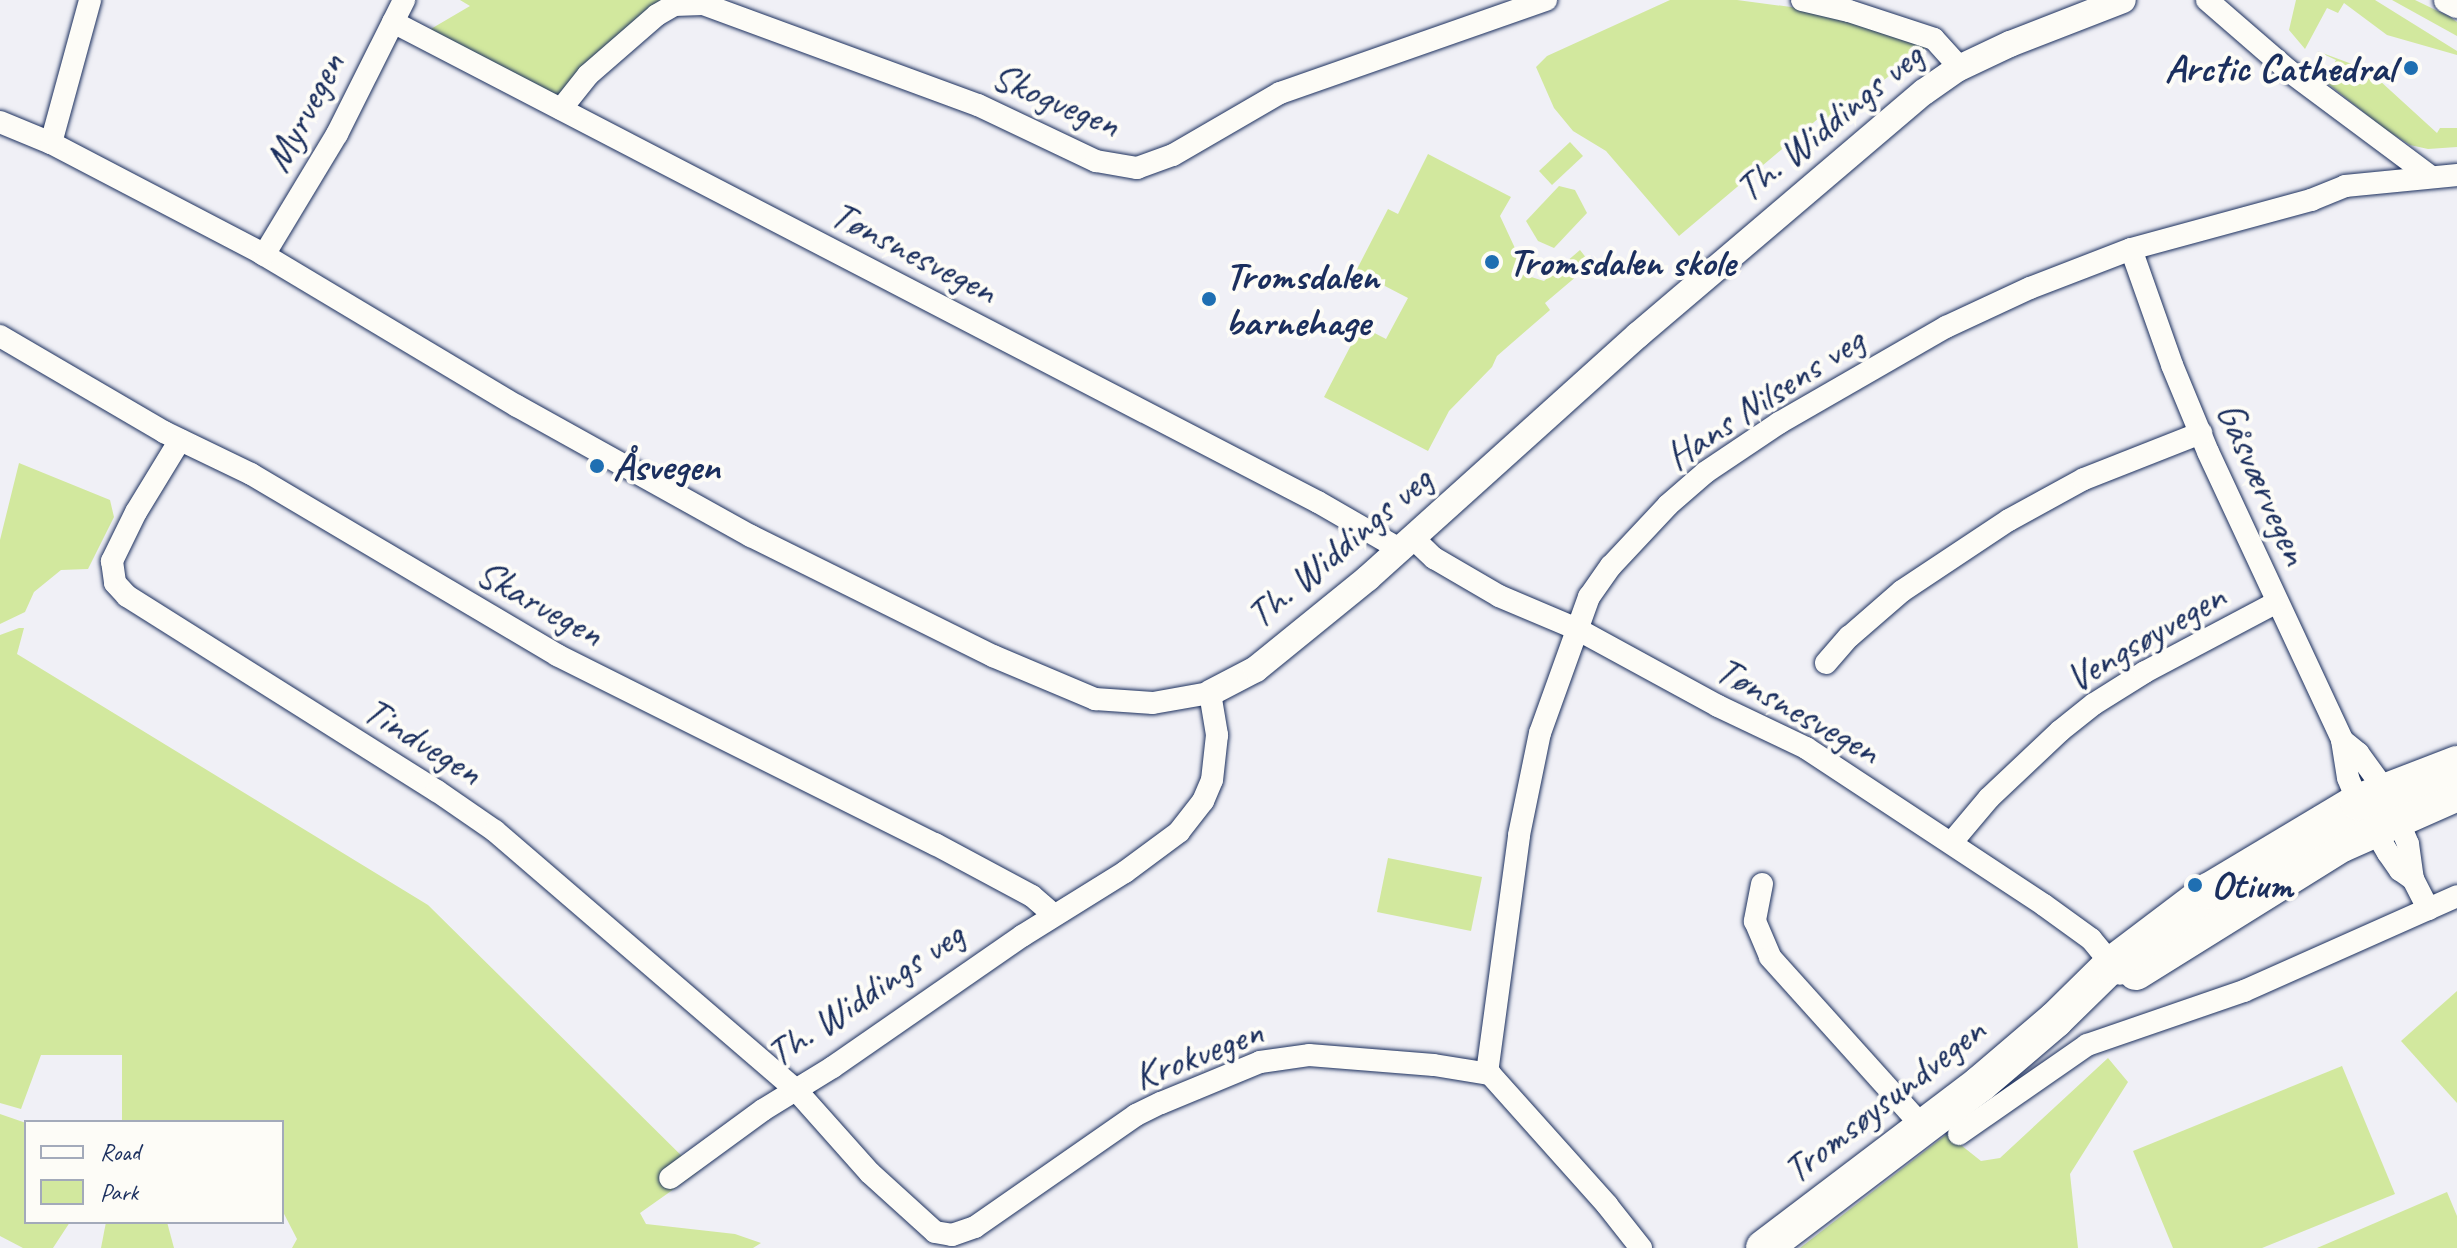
<!DOCTYPE html>
<meta charset="utf-8">
<style>
body{margin:0}
#map{position:relative;width:2457px;height:1248px;overflow:hidden;background:#f0f0f6;font-family:Caveat,sans-serif}
div>[style]{position:absolute}
.green>*{inset:0;background:#d2e89e}
.roads{filter:drop-shadow(0 0 2px #1b2f5e) drop-shadow(0 0 2px #1b2f5e)}
.minor>*{height:22px;margin:-11px;padding:0 11px;transform-origin:11px;border-radius:11px;background:#fdfcf7}
.tertiary>*{height:26px;margin:-13px;padding:0 13px;transform-origin:13px;border-radius:13px;background:#fdfcf7}
.trunk>*{height:36px;margin:-18px;padding:0 18px;transform-origin:18px;border-radius:18px;background:#fdfcf7}
.dots>*{width:22px;height:22px;translate:-50% -50%;box-sizing:border-box;border:4px solid #fdfcf7;border-radius:50%}
span{translate:-50% -50%;white-space:nowrap;text-align:center;line-height:1.15;-webkit-text-stroke:8px #fdfcf7;paint-order:stroke}
.poi-label{font-size:40px;color:#1b2f5e;font-weight:700}
.right{translate:-100% -50%;text-align:right}
.left{translate:0 -50%;text-align:left}
.street-label{font-size:40px;color:#1b2f5e}
.legend{position:absolute;left:24px;top:1120px;width:260px;height:104px;box-sizing:border-box;background:#fdfcf7;border:2px solid #a3aaba;margin:0;padding:10px 14px;list-style:none;font-size:24px;color:#1b2f5e}
.legend li{display:flex;align-items:center;gap:16px;height:40px}
.legend b{width:40px;border:2px solid #a3aaba}
</style>
<div id="map">
<div class="green">
<i style="clip-path:polygon(460px 0,674px 0,557px 99px,424px 33px,470px 6px)"></i>
<i style="clip-path:polygon(1670px 0,1737px 0,1821px 11px,1928px 46px,1827px 124px,1820px 117px,1679px 236px,1606px 151px,1573px 131px,1554px 108px,1536px 67px,1547px 56px)"></i>
<i style="clip-path:polygon(2296px 0,2375px 0,2457px 51px,2457px 55px,2387px 35px,2344px 3px,2338px 13px,2327px 8px,2305px 49px,2289px 30px)"></i>
<i style="clip-path:polygon(2392px 0,2415px 0,2450px 17px,2457px 22px,2457px 36px)"></i>
<i style="clip-path:polygon(2317px 51px,2368px 70px,2437px 133px,2440px 128px,2457px 128px,2457px 147px,2428px 149px,2410px 145px,2385px 129px,2317px 75px,2310px 65px,2328px 74px,2336px 60px)"></i>
<i style="clip-path:polygon(1570px 142px,1583px 156px,1552px 185px,1539px 171px)"></i>
<i style="clip-path:polygon(1428px 154px,1511px 197px,1500px 216px,1528px 276px,1544px 281px,1580px 250px,1591px 264px,1545px 303px,1550px 310px,1497px 356px,1492px 367px,1449px 411px,1428px 451px,1324px 397px,1361px 326px,1386px 339px,1408px 298px,1356px 271px,1388px 209px,1398px 214px)"></i>
<i style="clip-path:polygon(1559px 186px,1575px 190px,1587px 213px,1554px 248px,1538px 241px,1526px 221px)"></i>
<i style="clip-path:polygon(19px 463px,110px 500px,114px 517px,88px 569px,61px 570px,34px 592px,25px 612px,0 624px,0 540px)"></i>
<i style="clip-path:polygon(19px 628px,24px 628px,17px 654px,428px 905px,698px 1172px,640px 1213px,646px 1224px,735px 1234px,761px 1243px,753px 1248px,292px 1248px,297px 1239px,282px 1210px,282px 1122px,122px 1122px,122px 1055px,41px 1055px,21px 1109px,0 1103px,0 635px)"></i>
<i style="clip-path:polygon(1388px 858px,1482px 877px,1471px 931px,1377px 912px)"></i>
<i style="clip-path:polygon(2457px 991px,2457px 1103px,2401px 1041px)"></i>
<i style="clip-path:polygon(2108px 1058px,2128px 1082px,2070px 1174px,2078px 1248px,1800px 1248px,1947px 1134px,1981px 1161px,2000px 1158px)"></i>
<i style="clip-path:polygon(2342px 1066px,2395px 1194px,2262px 1248px,2173px 1248px,2133px 1151px)"></i>
<i style="clip-path:polygon(0 1114px,26px 1123px,26px 1222px,70px 1222px,53px 1248px,23px 1248px,0 1236px)"></i>
<i style="clip-path:polygon(2447px 1192px,2457px 1216px,2457px 1248px,2317px 1248px)"></i>
<i style="clip-path:polygon(106px 1222px,167px 1222px,174px 1248px,101px 1248px)"></i>
</div>
<div class="roads">
<div class="minor">
<i style="left:1802px;top:0;width:48px;rotate:13.2deg"></i>
<i style="left:1849px;top:11px;width:89px;rotate:18.2deg"></i>
<i style="left:1934px;top:39px;width:39px;rotate:48deg"></i>
<i style="left:2207px;top:0;width:108px;rotate:40.9deg"></i>
<i style="left:2289px;top:71px;width:176px;rotate:36.7deg"></i>
<i style="left:393px;top:22px;width:1042px;rotate:27.43deg"></i>
<i style="left:1318px;top:502px;width:96px;rotate:30deg"></i>
<i style="left:561px;top:109px;width:43px;rotate:-51.5deg"></i>
<i style="left:588px;top:75px;width:91px;rotate:-41deg"></i>
<i style="left:657px;top:15px;width:20px;rotate:-30deg"></i>
<i style="left:674px;top:5px;width:29px;rotate:-2deg"></i>
<i style="left:703px;top:4px;width:293px;rotate:20.2deg"></i>
<i style="left:978px;top:105px;width:131px;rotate:25.4deg"></i>
<i style="left:1096px;top:161px;width:42px;rotate:9.7deg"></i>
<i style="left:1137px;top:168px;width:38px;rotate:-20deg"></i>
<i style="left:1173px;top:155px;width:124px;rotate:-30.1deg"></i>
<i style="left:1280px;top:93px;width:282px;rotate:-19.3deg"></i>
<i style="left:0;top:122px;width:55px;rotate:22.4deg"></i>
<i style="left:51px;top:143px;width:237px;rotate:27.6deg"></i>
<i style="left:261px;top:253px;width:298px;rotate:30.9deg"></i>
<i style="left:517px;top:406px;width:268px;rotate:29.1deg"></i>
<i style="left:751px;top:536px;width:270px;rotate:26.4deg"></i>
<i style="left:993px;top:656px;width:111px;rotate:22.9deg"></i>
<i style="left:1095px;top:699px;width:58px;rotate:3.9deg"></i>
<i style="left:1153px;top:703px;width:58px;rotate:-10deg"></i>
<i style="left:1210px;top:693px;width:43px;rotate:80.5deg"></i>
<i style="left:1217px;top:735px;width:45px;rotate:96.3deg"></i>
<i style="left:1212px;top:780px;width:23px;rotate:113deg"></i>
<i style="left:1203px;top:801px;width:39px;rotate:128deg"></i>
<i style="left:1179px;top:832px;width:67px;rotate:143.5deg"></i>
<i style="left:1125px;top:872px;width:121px;rotate:148.1deg"></i>
<i style="left:1022px;top:936px;width:230px;rotate:145.3deg"></i>
<i style="left:833px;top:1067px;width:82px;rotate:148.4deg"></i>
<i style="left:763px;top:1110px;width:115px;rotate:143.8deg"></i>
<i style="left:51px;top:143px;width:148px;rotate:-74.7deg"></i>
<i style="left:2131px;top:249px;width:123px;rotate:70.5deg"></i>
<i style="left:2172px;top:365px;width:94px;rotate:67.5deg"></i>
<i style="left:2208px;top:452px;width:318px;rotate:65deg"></i>
<i style="left:2342px;top:740px;width:38px;rotate:81deg"></i>
<i style="left:2348px;top:778px;width:26px;rotate:67deg"></i>
<i style="left:2358px;top:802px;width:59px;rotate:59.5deg"></i>
<i style="left:2388px;top:853px;width:21px;rotate:55deg"></i>
<i style="left:2400px;top:870px;width:16px;rotate:35deg"></i>
<i style="left:264px;top:255px;width:141px;rotate:-58.9deg"></i>
<i style="left:337px;top:134px;width:150px;rotate:-63.4deg"></i>
<i style="left:0;top:336px;width:190px;rotate:30.3deg"></i>
<i style="left:164px;top:432px;width:97px;rotate:25.8deg"></i>
<i style="left:251px;top:474px;width:356px;rotate:30.6deg"></i>
<i style="left:557px;top:655px;width:423px;rotate:26.6deg"></i>
<i style="left:935px;top:844px;width:110px;rotate:28.2deg"></i>
<i style="left:1032px;top:896px;width:29px;rotate:41deg"></i>
<i style="left:180px;top:440px;width:84px;rotate:121.4deg"></i>
<i style="left:136px;top:512px;width:55px;rotate:116.1deg"></i>
<i style="left:112px;top:561px;width:22px;rotate:82deg"></i>
<i style="left:115px;top:583px;width:18px;rotate:47deg"></i>
<i style="left:127px;top:596px;width:366px;rotate:32.2deg"></i>
<i style="left:437px;top:791px;width:70px;rotate:34.6deg"></i>
<i style="left:495px;top:831px;width:397px;rotate:40.7deg"></i>
<i style="left:796px;top:1090px;width:111px;rotate:48.3deg"></i>
<i style="left:870px;top:1173px;width:88px;rotate:42.2deg"></i>
<i style="left:935px;top:1232px;width:17px;rotate:10deg"></i>
<i style="left:952px;top:1235px;width:24px;rotate:-19deg"></i>
<i style="left:975px;top:1227px;width:196px;rotate:-34.8deg"></i>
<i style="left:1136px;top:1115px;width:28px;rotate:-26deg"></i>
<i style="left:1161px;top:1103px;width:107px;rotate:-22.5deg"></i>
<i style="left:1260px;top:1062px;width:49px;rotate:-8.1deg"></i>
<i style="left:1309px;top:1055px;width:125px;rotate:4.6deg"></i>
<i style="left:1434px;top:1065px;width:57px;rotate:9.1deg"></i>
<i style="left:1490px;top:1074px;width:176px;rotate:48.2deg"></i>
<i style="left:1607px;top:1205px;width:55px;rotate:51.7deg"></i>
<i style="left:1414px;top:539px;width:28px;rotate:44deg"></i>
<i style="left:1434px;top:558px;width:75px;rotate:30.3deg"></i>
<i style="left:1499px;top:596px;width:85px;rotate:22.9deg"></i>
<i style="left:1577px;top:629px;width:161px;rotate:28.6deg"></i>
<i style="left:1718px;top:706px;width:98px;rotate:25.5deg"></i>
<i style="left:1806px;top:748px;width:285px;rotate:33.4deg"></i>
<i style="left:2044px;top:905px;width:58px;rotate:35.9deg"></i>
<i style="left:2091px;top:939px;width:45px;rotate:50.4deg"></i>
<i style="left:1826px;top:663px;width:35px;rotate:-49deg"></i>
<i style="left:1849px;top:637px;width:70px;rotate:-41deg"></i>
<i style="left:1902px;top:591px;width:128px;rotate:-33.6deg"></i>
<i style="left:2009px;top:520px;width:85px;rotate:-28.7deg"></i>
<i style="left:2084px;top:479px;width:126px;rotate:-21.5deg"></i>
<i style="left:2342px;top:740px;width:21px;rotate:39deg"></i>
<i style="left:2358px;top:753px;width:46px;rotate:53.9deg"></i>
<i style="left:2385px;top:790px;width:59px;rotate:66.9deg"></i>
<i style="left:2408px;top:844px;width:35px;rotate:82deg"></i>
<i style="left:2413px;top:879px;width:34px;rotate:63deg"></i>
<i style="left:1952px;top:842px;width:57px;rotate:-49.9deg"></i>
<i style="left:1989px;top:798px;width:98px;rotate:-43.3deg"></i>
<i style="left:2060px;top:731px;width:43px;rotate:-38.5deg"></i>
<i style="left:2094px;top:704px;width:60px;rotate:-32.1deg"></i>
<i style="left:2145px;top:672px;width:149px;rotate:-27.9deg"></i>
<i style="left:1762px;top:884px;width:38px;rotate:101deg"></i>
<i style="left:1755px;top:921px;width:39px;rotate:67deg"></i>
<i style="left:1770px;top:957px;width:229px;rotate:48deg"></i>
<i style="left:1487px;top:1073px;width:240px;rotate:-82.3deg"></i>
<i style="left:1519px;top:835px;width:104px;rotate:-78.4deg"></i>
<i style="left:1540px;top:733px;width:145px;rotate:-70.2deg"></i>
<i style="left:1589px;top:597px;width:38px;rotate:-55deg"></i>
<i style="left:1611px;top:566px;width:83px;rotate:-46.9deg"></i>
<i style="left:1668px;top:505px;width:50px;rotate:-41deg"></i>
<i style="left:1706px;top:472px;width:88px;rotate:-33.9deg"></i>
<i style="left:1779px;top:423px;width:193px;rotate:-29.9deg"></i>
<i style="left:1946px;top:327px;width:93px;rotate:-24.9deg"></i>
<i style="left:2030px;top:288px;width:108px;rotate:-21.1deg"></i>
<i style="left:2131px;top:249px;width:187px;rotate:-15.2deg"></i>
<i style="left:2311px;top:200px;width:37px;rotate:-22deg"></i>
<i style="left:2345px;top:186px;width:113px;rotate:-5.6deg"></i>
<i style="left:1959px;top:1134px;width:156px;rotate:-34.8deg"></i>
<i style="left:2087px;top:1045px;width:166px;rotate:-19deg"></i>
<i style="left:2244px;top:991px;width:233px;rotate:-24deg"></i>
</div>
<div class="tertiary">
<i style="left:2447px;top:0;width:11px;rotate:27deg"></i>
<i style="left:1210px;top:693px;width:52px;rotate:-27.6deg"></i>
<i style="left:1256px;top:669px;width:144px;rotate:-39.1deg"></i>
<i style="left:1368px;top:578px;width:363px;rotate:-42deg"></i>
<i style="left:1638px;top:335px;width:375px;rotate:-40.4deg"></i>
<i style="left:1924px;top:92px;width:40px;rotate:-34.9deg"></i>
<i style="left:1957px;top:69px;width:59px;rotate:-25.3deg"></i>
<i style="left:2010px;top:44px;width:121px;rotate:-21.3deg"></i>
</div>
<div class="trunk">
<i style="left:2136px;top:972px;width:243px;rotate:-31.9deg"></i>
<i style="left:2342px;top:844px;width:126px;rotate:-23.9deg"></i>
<i style="left:1764px;top:1248px;width:271px;rotate:-37.2deg"></i>
<i style="left:1980px;top:1084px;width:99px;rotate:-40.5deg"></i>
<i style="left:2055px;top:1020px;width:78px;rotate:-44.5deg"></i>
<i style="left:2111px;top:965px;width:123px;rotate:-37.1deg"></i>
<i style="left:2209px;top:891px;width:174px;rotate:-30.9deg"></i>
<i style="left:2358px;top:802px;width:106px;rotate:-21deg"></i>
</div>
</div>
<div class="dots">
<i style="left:2411px;top:68px;background:#1f6fb2"></i>
<i style="left:1492px;top:262px;background:#1f6fb2"></i>
<i style="left:1209px;top:299px;background:#1f6fb2"></i>
<i style="left:597px;top:466px;background:#1f6fb2"></i>
<i style="left:2195px;top:885px;background:#1f6fb2"></i>
</div>
<div class="poi-label">
<span class="right" style="left:2395px;top:68px">Arctic Cathedral</span>
<span class="left" style="left:1508px;top:262px">Tromsdalen skole</span>
<span class="left" style="left:1225px;top:299px">Tromsdalen<br>barnehage</span>
<span class="left" style="left:613px;top:466px">Åsvegen</span>
<span class="left" style="left:2211px;top:885px">Otium</span>
</div>
<div class="street-label">
<span style="left:1056px;top:100px;rotate:23deg">Skogvegen</span>
<span style="left:304px;top:112px;rotate:-62deg">Myrvegen</span>
<span style="left:1829px;top:122px;rotate:-39deg">Th. Widdings veg</span>
<span style="left:914px;top:252px;rotate:27deg">Tønsnesvegen</span>
<span style="left:1764px;top:398px;rotate:-33deg">Hans Nilsens veg</span>
<span style="left:2263px;top:483px;rotate:66deg">Gåsværvegen</span>
<span style="left:1339px;top:547px;rotate:-40deg">Th. Widdings veg</span>
<span style="left:540px;top:603px;rotate:29deg">Skarvegen</span>
<span style="left:2145px;top:637px;rotate:-30deg">Vengsøyvegen</span>
<span style="left:1798px;top:710px;rotate:29deg">Tønsnesvegen</span>
<span style="left:423px;top:741px;rotate:32deg">Tindvegen</span>
<span style="left:865px;top:994px;rotate:-34deg">Th. Widdings veg</span>
<span style="left:1198px;top:1054px;rotate:-21deg">Krokvegen</span>
<span style="left:1884px;top:1100px;rotate:-38deg">Tromsøysundvegen</span>
</div>
<ul class="legend">
<li><b style="height:10px;background:#fdfcf7"></b>Road</li>
<li><b style="height:22px;background:#d2e89e"></b>Park</li>
</ul>
</div>
